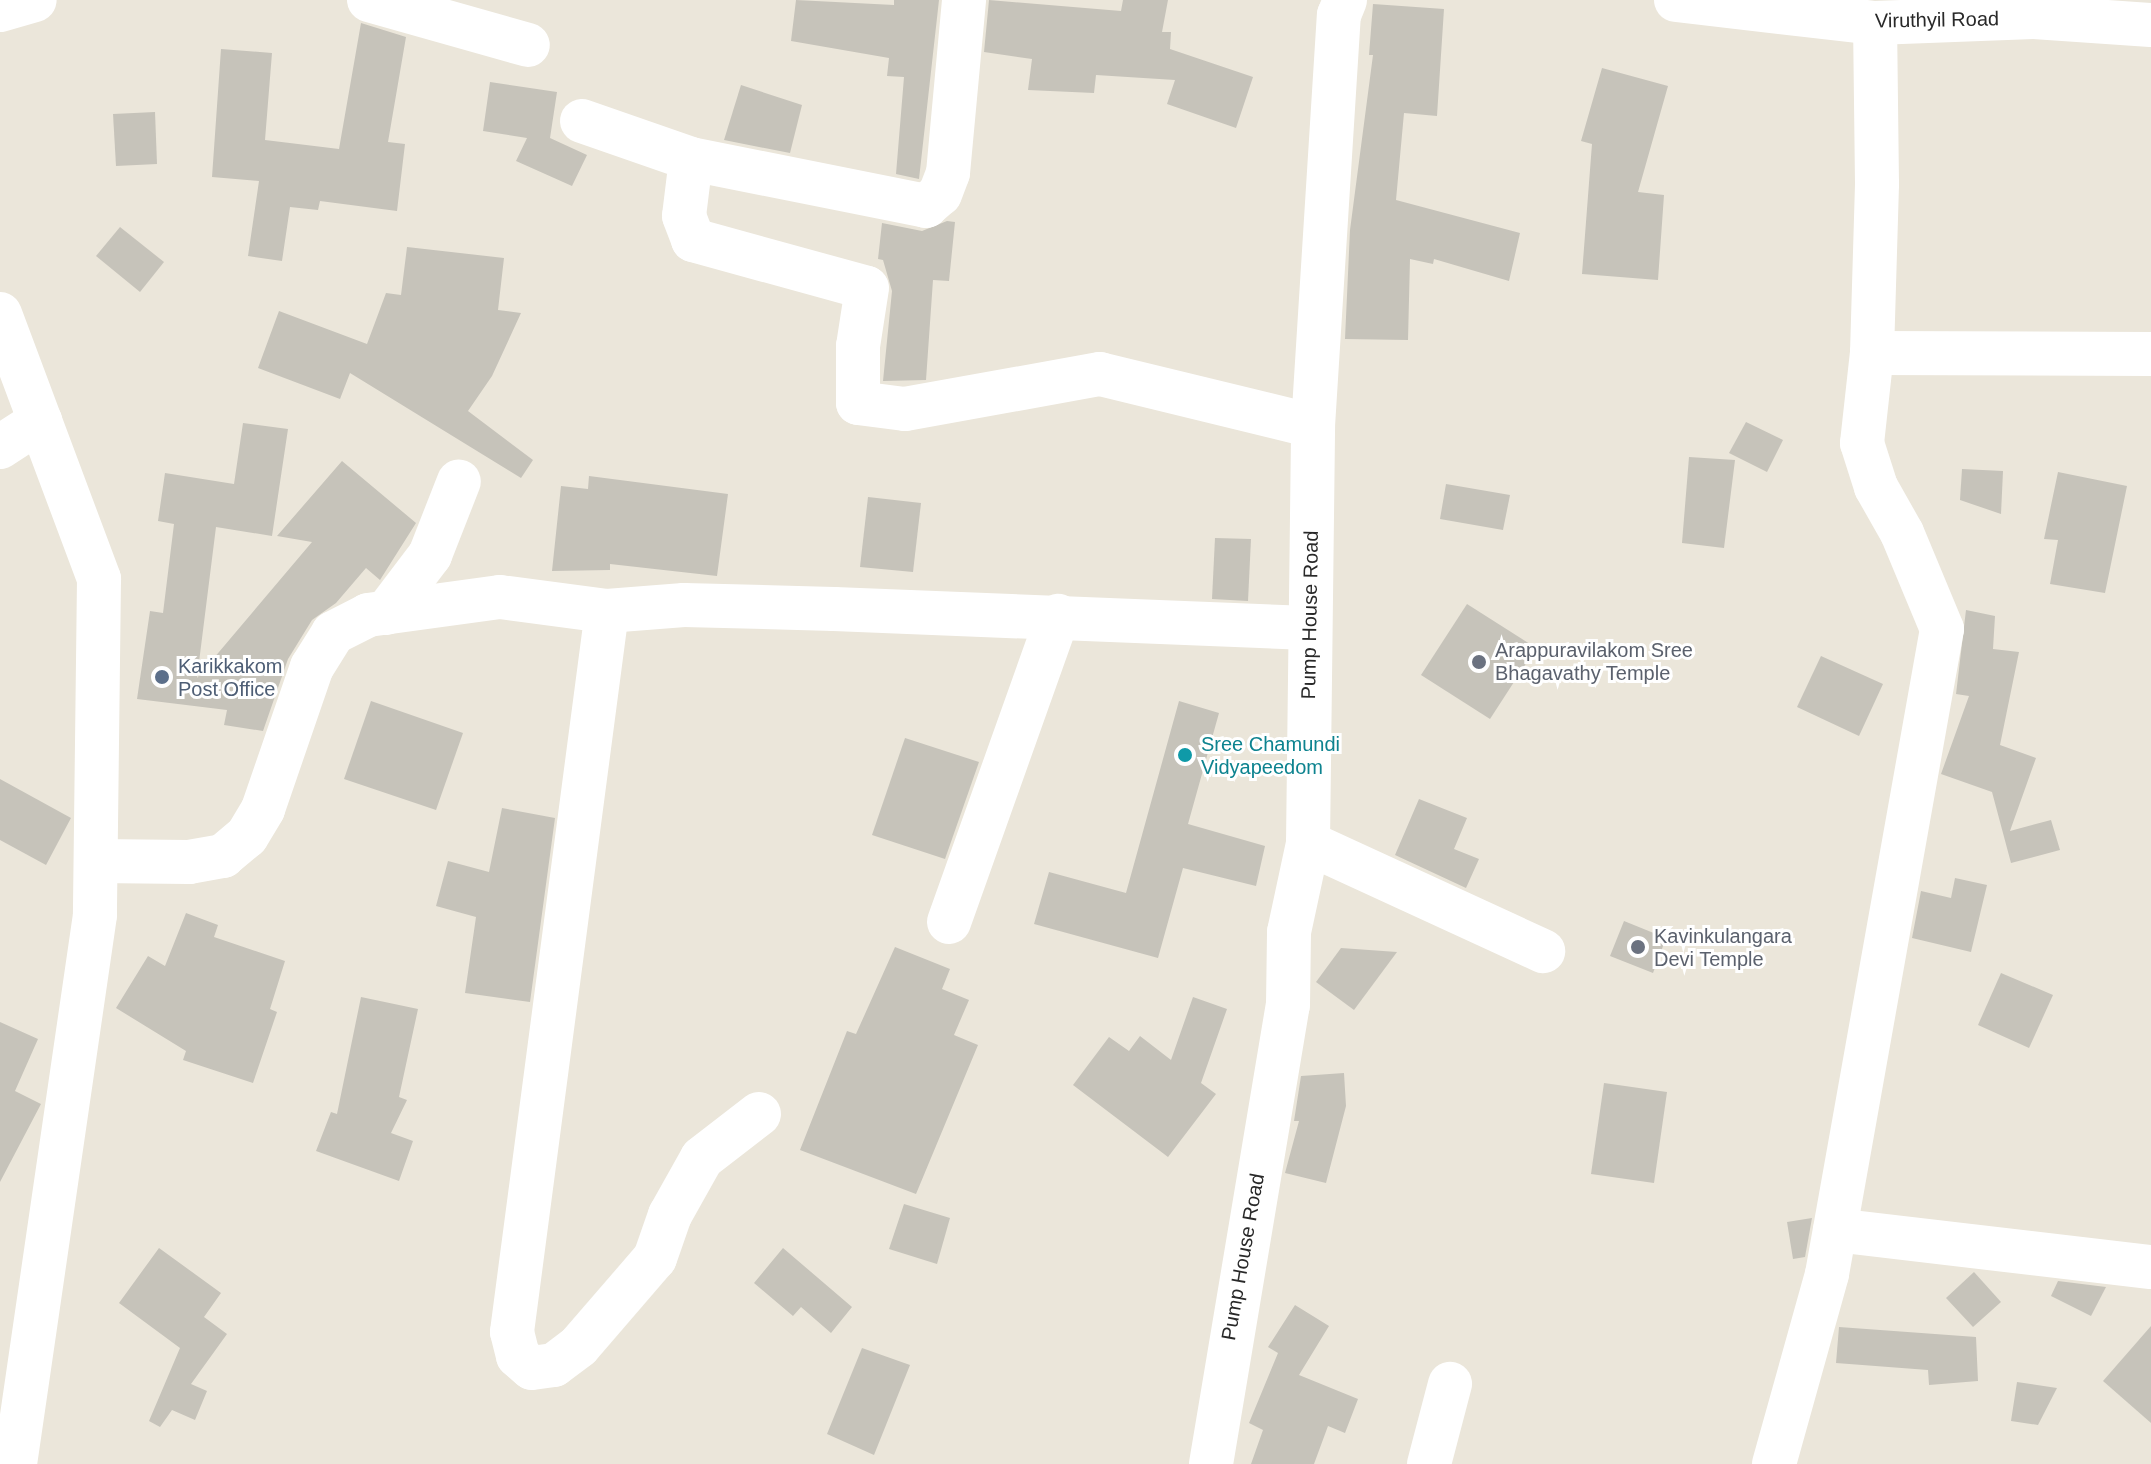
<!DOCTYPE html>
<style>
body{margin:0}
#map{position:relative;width:2151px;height:1464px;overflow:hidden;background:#ebe6da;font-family:Arial,sans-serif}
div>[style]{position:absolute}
.building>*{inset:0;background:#c6c3ba}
.minor>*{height:44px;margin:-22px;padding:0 22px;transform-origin:22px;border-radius:22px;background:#fff}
.dots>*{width:22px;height:22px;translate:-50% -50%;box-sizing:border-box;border:4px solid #fff;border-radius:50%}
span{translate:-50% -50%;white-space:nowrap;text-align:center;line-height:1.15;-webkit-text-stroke:6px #fff;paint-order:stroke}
.street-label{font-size:20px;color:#292929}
.worship-label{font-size:20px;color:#5b616d}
.left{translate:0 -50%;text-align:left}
.service-label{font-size:20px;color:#4e5e75}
.culture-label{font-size:20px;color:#0d838f}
</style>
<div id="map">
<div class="building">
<i style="clip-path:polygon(796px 0,894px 5px,894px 0,939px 0,919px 179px,896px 174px,904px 77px,887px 76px,889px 58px,791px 41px)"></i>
<i style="clip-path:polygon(989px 0,1121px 11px,1123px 0,1168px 0,1162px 32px,1171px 32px,1170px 49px,1253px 77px,1236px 128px,1167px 104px,1175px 80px,1096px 75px,1094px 93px,1028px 90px,1032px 59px,984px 52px)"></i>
<i style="clip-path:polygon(1373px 4px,1444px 9px,1437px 116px,1404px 113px,1396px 200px,1520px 233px,1509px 281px,1434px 259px,1433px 264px,1410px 259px,1408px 340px,1345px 339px,1350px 230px,1373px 55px,1369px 55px)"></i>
<i style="clip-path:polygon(361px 23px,406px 37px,388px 142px,405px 144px,397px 211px,320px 201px,318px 210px,290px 207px,282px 261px,248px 256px,259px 181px,212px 177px,221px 49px,272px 53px,265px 140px,339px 149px)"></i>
<i style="clip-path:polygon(1602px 68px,1668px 86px,1638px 192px,1664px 195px,1658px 280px,1582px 274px,1592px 144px,1581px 141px)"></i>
<i style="clip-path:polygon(490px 82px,557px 92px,550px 138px,587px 155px,572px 186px,516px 161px,527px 138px,483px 131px)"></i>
<i style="clip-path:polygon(741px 85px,802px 105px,790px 153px,724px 140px)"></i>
<i style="clip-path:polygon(155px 112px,157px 164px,116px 166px,113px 114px)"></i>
<i style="clip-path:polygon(947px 221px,955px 222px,949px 281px,933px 280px,926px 380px,883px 381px,892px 291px,883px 260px,878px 259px,882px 223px,922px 231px)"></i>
<i style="clip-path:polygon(120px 227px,164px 262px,140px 292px,96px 256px)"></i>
<i style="clip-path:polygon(407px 247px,504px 258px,498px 310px,521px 313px,492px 376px,468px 411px,533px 460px,521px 478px,350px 373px,340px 399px,258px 368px,279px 311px,367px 344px,386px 293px,401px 295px)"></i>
<i style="clip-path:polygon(1746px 422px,1783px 440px,1767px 472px,1729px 453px)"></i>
<i style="clip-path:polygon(243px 423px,288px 429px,272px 536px,216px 527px,197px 678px,312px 542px,277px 536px,342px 461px,416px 523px,380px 580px,366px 568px,336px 603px,312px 620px,288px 659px,263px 731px,224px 725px,227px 710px,137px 699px,150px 611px,163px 613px,174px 524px,158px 521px,165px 473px,234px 484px)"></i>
<i style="clip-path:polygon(1689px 457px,1735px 460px,1724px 548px,1682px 543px)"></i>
<i style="clip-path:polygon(1962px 469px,2003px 471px,2001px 514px,1960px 500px)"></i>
<i style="clip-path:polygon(2058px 472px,2127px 486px,2105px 593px,2050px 584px,2058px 540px,2044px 539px)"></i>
<i style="clip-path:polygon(589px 476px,728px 494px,717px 576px,610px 564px,610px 570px,552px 571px,561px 486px,588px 489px)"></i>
<i style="clip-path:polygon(1446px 484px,1510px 495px,1503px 530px,1440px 519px)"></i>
<i style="clip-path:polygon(868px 497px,921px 503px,913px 572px,860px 567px)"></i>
<i style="clip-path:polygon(1215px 538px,1251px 539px,1248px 601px,1212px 599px)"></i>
<i style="clip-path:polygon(1467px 604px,1536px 648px,1490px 719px,1421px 675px)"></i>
<i style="clip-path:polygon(1966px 610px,1995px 616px,1993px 649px,2019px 652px,2000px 745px,2036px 758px,2010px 831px,2051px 820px,2060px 850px,2011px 863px,1992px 792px,1941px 774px,1969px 696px,1956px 694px)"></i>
<i style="clip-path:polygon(1821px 656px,1883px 684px,1859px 736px,1797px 707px)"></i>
<i style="clip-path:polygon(371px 701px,463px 733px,436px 810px,344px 779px)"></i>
<i style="clip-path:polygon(1179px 701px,1219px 713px,1188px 824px,1265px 846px,1256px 886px,1183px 868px,1158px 958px,1034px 924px,1049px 872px,1126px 893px)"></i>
<i style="clip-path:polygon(905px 738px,979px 762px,945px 859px,872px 835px)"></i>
<i style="clip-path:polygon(0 779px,71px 818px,46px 865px,0 840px)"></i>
<i style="clip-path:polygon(1419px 799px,1467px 818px,1454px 849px,1479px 859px,1466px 888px,1395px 855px)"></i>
<i style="clip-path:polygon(502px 808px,555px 818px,530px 1002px,465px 993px,476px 917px,436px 906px,448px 861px,489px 872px)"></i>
<i style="clip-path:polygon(1955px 878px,1987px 885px,1971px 952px,1912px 938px,1921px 891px,1951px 898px)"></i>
<i style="clip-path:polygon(186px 913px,218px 925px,214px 937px,285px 961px,270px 1009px,277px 1012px,253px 1083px,183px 1060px,186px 1051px,116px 1008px,148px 956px,165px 966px)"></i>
<i style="clip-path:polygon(1624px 921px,1666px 938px,1653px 973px,1610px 956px)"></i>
<i style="clip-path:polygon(895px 947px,950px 969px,942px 989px,969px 1000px,954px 1035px,978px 1045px,916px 1194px,800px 1150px,847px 1031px,856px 1034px)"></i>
<i style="clip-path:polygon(1341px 948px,1397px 952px,1354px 1010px,1316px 982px)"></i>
<i style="clip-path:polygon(2001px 973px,2053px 995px,2029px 1048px,1978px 1025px)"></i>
<i style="clip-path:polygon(361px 997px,418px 1009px,399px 1097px,407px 1100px,391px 1133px,413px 1141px,399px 1181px,316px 1151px,331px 1112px,337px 1114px)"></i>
<i style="clip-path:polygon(1193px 997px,1227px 1009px,1201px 1083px,1216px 1094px,1168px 1157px,1073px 1085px,1109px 1037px,1129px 1051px,1140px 1036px,1171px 1060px)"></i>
<i style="clip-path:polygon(0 1022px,38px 1039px,15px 1091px,41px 1104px,0 1182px)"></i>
<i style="clip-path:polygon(1344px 1073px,1346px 1106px,1326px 1183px,1285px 1173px,1299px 1121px,1294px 1121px,1301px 1076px)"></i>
<i style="clip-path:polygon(1604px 1083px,1667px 1092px,1654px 1183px,1591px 1174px)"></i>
<i style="clip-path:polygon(904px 1204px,950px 1218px,937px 1264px,889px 1249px)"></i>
<i style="clip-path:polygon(1812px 1218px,1805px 1257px,1793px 1259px,1787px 1222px)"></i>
<i style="clip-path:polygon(159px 1248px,221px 1293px,204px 1317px,227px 1334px,191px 1384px,207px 1391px,195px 1420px,172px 1410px,160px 1427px,149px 1421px,180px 1348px,119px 1303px)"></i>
<i style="clip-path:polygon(783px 1248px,852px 1307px,831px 1333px,801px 1307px,793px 1316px,754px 1283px)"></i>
<i style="clip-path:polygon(1974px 1272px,2001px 1302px,1973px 1327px,1946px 1298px)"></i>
<i style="clip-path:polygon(2058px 1281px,2106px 1287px,2091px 1316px,2051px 1296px)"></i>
<i style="clip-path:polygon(1295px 1305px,1329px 1326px,1299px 1375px,1358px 1399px,1345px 1433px,1328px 1426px,1314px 1464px,1251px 1464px,1263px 1430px,1249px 1423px,1278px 1353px,1268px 1347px)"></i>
<i style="clip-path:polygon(2151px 1326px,2151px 1423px,2103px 1381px)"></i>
<i style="clip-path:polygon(1839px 1327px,1976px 1337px,1978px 1381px,1929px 1385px,1928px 1370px,1836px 1363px)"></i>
<i style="clip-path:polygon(862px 1348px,910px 1365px,874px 1455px,827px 1434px)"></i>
<i style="clip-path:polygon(2017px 1382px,2057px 1388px,2038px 1425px,2011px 1421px)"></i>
</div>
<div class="minor">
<i style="left:369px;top:0;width:165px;rotate:15.8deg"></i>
<i style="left:1676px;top:0;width:200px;rotate:6.6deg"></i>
<i style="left:1875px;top:23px;width:159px;rotate:-2.2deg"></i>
<i style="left:2034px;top:17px;width:117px;rotate:3.9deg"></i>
<i style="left:0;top:10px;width:36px;rotate:-16deg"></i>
<i style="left:582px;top:121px;width:115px;rotate:19.2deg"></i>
<i style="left:691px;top:159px;width:240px;rotate:11.3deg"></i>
<i style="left:926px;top:206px;width:18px;rotate:-41deg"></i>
<i style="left:940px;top:194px;width:22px;rotate:-69deg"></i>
<i style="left:948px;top:173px;width:174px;rotate:-84.7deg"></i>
<i style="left:691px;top:159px;width:57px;rotate:97deg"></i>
<i style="left:684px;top:216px;width:26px;rotate:69deg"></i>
<i style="left:693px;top:240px;width:180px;rotate:15.4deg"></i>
<i style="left:867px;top:288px;width:59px;rotate:98.8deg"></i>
<i style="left:858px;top:346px;width:57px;rotate:90deg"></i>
<i style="left:858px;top:403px;width:47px;rotate:7.3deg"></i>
<i style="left:905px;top:409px;width:198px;rotate:-10.2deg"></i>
<i style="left:1100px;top:374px;width:219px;rotate:13.7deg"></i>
<i style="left:0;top:314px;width:283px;rotate:69.5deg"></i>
<i style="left:99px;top:579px;width:336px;rotate:90.7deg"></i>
<i style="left:95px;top:915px;width:555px;rotate:98.29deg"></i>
<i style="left:1872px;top:353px;width:279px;rotate:0.2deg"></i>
<i style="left:0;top:447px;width:48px;rotate:-33deg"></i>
<i style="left:607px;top:611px;width:727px;rotate:97.51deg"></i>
<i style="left:512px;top:1332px;width:25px;rotate:76deg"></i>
<i style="left:518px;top:1356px;width:18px;rotate:41deg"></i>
<i style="left:532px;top:1368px;width:22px;rotate:-8deg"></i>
<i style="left:554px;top:1365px;width:31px;rotate:-37deg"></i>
<i style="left:579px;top:1346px;width:116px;rotate:-49.2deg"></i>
<i style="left:655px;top:1258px;width:46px;rotate:-70.8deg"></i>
<i style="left:670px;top:1215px;width:65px;rotate:-60.7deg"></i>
<i style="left:702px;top:1158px;width:72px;rotate:-37.7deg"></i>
<i style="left:386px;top:613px;width:73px;rotate:-52.8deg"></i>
<i style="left:430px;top:555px;width:79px;rotate:-68.6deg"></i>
<i style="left:1308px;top:843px;width:259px;rotate:24.7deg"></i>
<i style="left:96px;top:861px;width:93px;rotate:0.6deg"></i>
<i style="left:189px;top:862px;width:35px;rotate:-10deg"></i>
<i style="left:223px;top:856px;width:31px;rotate:-40deg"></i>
<i style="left:247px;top:836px;width:31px;rotate:-59deg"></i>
<i style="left:263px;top:809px;width:150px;rotate:-71deg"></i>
<i style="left:312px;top:667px;width:40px;rotate:-58deg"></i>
<i style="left:333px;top:633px;width:39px;rotate:-27deg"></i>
<i style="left:368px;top:615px;width:133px;rotate:-7.8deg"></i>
<i style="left:500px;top:597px;width:108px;rotate:7.5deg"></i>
<i style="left:607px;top:611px;width:77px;rotate:-4.5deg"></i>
<i style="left:684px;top:605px;width:150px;rotate:1.5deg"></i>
<i style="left:834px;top:609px;width:475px;rotate:2.3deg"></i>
<i style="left:949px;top:922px;width:325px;rotate:-70.4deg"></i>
<i style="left:1835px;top:1230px;width:318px;rotate:6.7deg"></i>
<i style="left:1211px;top:1464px;width:465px;rotate:-80.5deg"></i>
<i style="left:1288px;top:1005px;width:73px;rotate:-89.2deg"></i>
<i style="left:1289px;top:932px;width:91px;rotate:-77.9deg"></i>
<i style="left:1308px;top:843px;width:417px;rotate:-89.3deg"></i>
<i style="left:1313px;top:426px;width:412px;rotate:-86.4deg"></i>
<i style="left:1339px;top:15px;width:16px;rotate:-68deg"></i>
<i style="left:1429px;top:1464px;width:83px;rotate:-75.3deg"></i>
<i style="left:1774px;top:1464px;width:197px;rotate:-74.4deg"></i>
<i style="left:1827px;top:1274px;width:655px;rotate:-79.89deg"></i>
<i style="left:1942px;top:629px;width:104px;rotate:-112.6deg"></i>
<i style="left:1902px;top:533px;width:53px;rotate:-119.5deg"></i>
<i style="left:1876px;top:487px;width:46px;rotate:-107.7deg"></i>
<i style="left:1862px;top:443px;width:91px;rotate:-83.7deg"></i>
<i style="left:1872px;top:353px;width:169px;rotate:-88.3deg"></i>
<i style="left:1877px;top:184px;width:161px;rotate:-90.7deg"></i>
</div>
<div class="dots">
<i style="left:1479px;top:662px;background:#6b7280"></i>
<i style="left:162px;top:677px;background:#5c6f8a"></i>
<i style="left:1185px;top:755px;background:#0f9aa8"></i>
<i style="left:1638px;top:947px;background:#6b7280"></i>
</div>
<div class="street-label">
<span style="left:1937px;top:20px;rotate:-1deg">Viruthyil Road</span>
<span style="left:1310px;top:615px;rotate:-89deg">Pump House Road</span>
<span style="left:1243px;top:1257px;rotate:-80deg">Pump House Road</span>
</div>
<div class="worship-label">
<span class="left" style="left:1495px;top:662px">Arappuravilakom Sree<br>Bhagavathy Temple</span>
<span class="left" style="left:1654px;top:948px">Kavinkulangara<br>Devi Temple</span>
</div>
<div class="service-label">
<span class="left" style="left:178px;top:678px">Karikkakom<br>Post Office</span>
</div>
<div class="culture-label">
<span class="left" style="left:1201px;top:756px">Sree Chamundi<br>Vidyapeedom</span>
</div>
</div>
